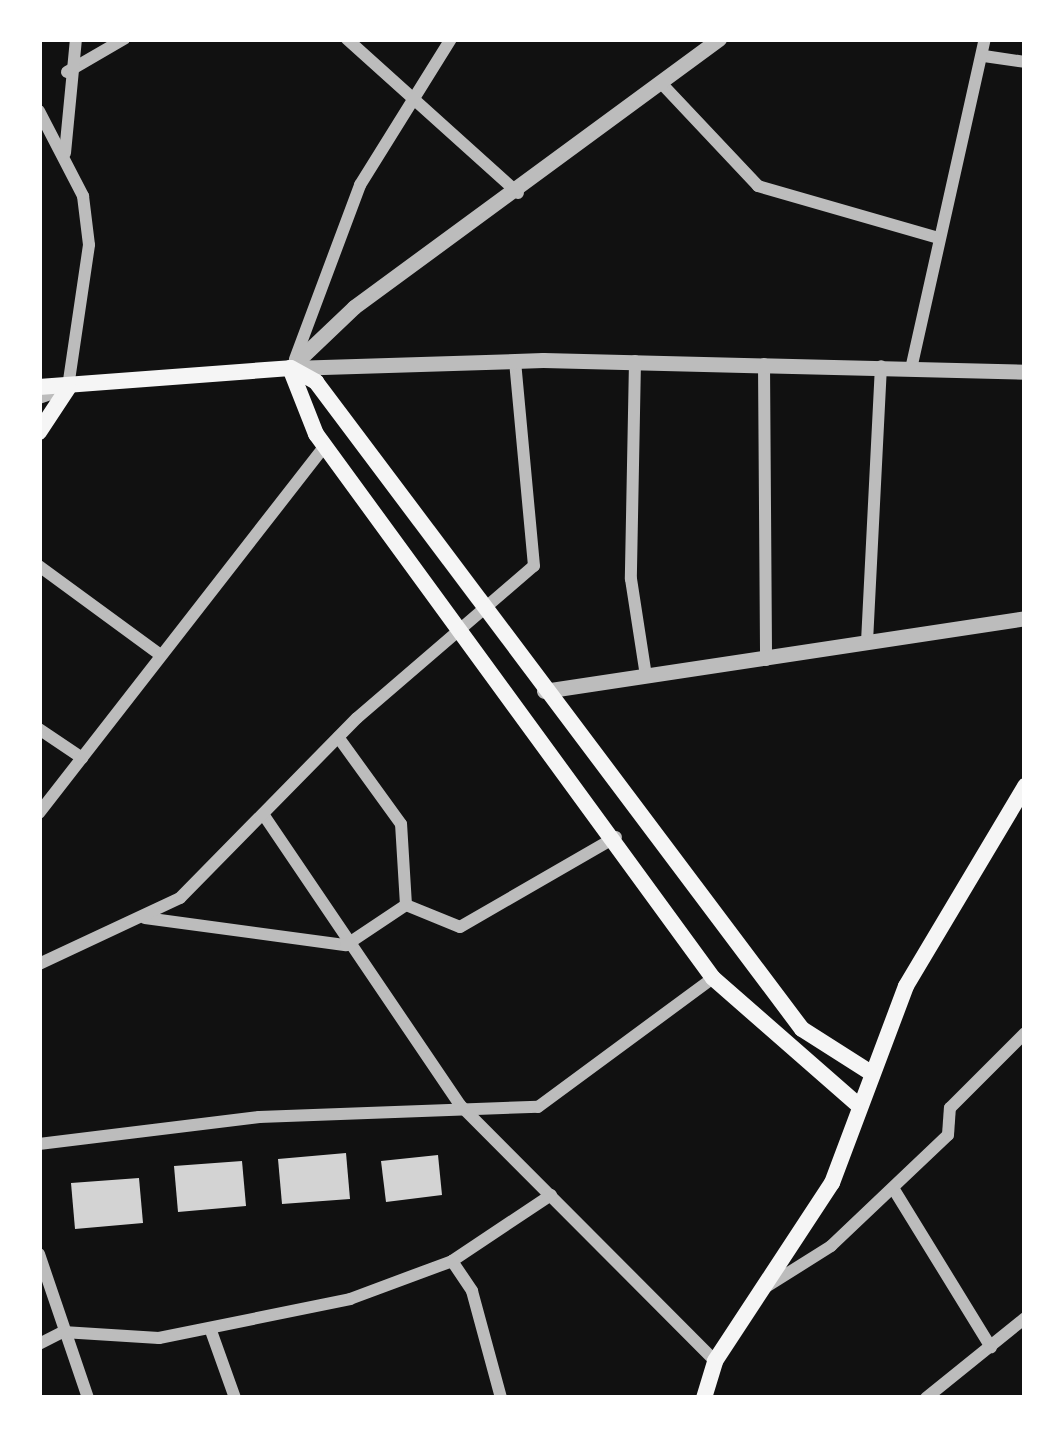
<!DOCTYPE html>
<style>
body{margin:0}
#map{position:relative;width:1064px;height:1437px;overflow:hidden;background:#111;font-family:"Libre Baskerville",serif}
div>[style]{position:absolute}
.building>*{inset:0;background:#d3d3d3}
.minor>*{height:12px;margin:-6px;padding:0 6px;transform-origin:6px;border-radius:6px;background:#bcbcbc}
.tertiary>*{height:15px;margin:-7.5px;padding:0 7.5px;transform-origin:7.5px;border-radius:7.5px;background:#bcbcbc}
.secondary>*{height:16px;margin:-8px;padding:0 8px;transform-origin:8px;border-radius:8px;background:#f5f5f5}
span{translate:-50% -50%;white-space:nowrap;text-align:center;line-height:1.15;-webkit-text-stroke:9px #fff;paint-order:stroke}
.frame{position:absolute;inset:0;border:42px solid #fff;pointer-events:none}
</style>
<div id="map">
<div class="building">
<i style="clip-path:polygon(346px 1153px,350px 1199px,282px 1204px,278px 1159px)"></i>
<i style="clip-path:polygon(438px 1155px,442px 1195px,386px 1202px,381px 1161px)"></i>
<i style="clip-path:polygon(242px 1161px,246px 1206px,178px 1212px,174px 1166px)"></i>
<i style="clip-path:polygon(139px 1178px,143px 1223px,75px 1229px,71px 1183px)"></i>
</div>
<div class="minor">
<i style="left:347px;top:39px;width:230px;rotate:42deg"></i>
<i style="left:984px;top:56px;width:41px;rotate:8.3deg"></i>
<i style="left:67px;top:72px;width:66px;rotate:-30.1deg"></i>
<i style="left:662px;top:84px;width:140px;rotate:46.7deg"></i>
<i style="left:758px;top:186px;width:187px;rotate:16.1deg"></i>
<i style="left:39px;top:111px;width:96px;rotate:62.6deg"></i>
<i style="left:83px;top:196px;width:49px;rotate:83deg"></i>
<i style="left:89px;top:245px;width:145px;rotate:98.4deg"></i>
<i style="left:68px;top:388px;width:31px;rotate:161deg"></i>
<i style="left:65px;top:153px;width:115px;rotate:-84.5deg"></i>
<i style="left:295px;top:359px;width:186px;rotate:-69.5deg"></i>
<i style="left:360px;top:185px;width:172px;rotate:-58.1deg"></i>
<i style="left:635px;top:361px;width:218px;rotate:91.1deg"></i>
<i style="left:631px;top:579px;width:98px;rotate:81.2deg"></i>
<i style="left:764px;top:364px;width:296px;rotate:89.6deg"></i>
<i style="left:911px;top:369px;width:338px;rotate:-77.4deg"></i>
<i style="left:39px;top:566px;width:147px;rotate:36.2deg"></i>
<i style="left:867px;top:642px;width:276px;rotate:-87.1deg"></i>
<i style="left:39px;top:729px;width:52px;rotate:34deg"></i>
<i style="left:39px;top:813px;width:465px;rotate:-52.1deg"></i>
<i style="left:263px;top:814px;width:351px;rotate:55.9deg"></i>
<i style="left:460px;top:1105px;width:361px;rotate:45.1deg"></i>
<i style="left:406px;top:905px;width:58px;rotate:22.2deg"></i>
<i style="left:460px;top:927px;width:180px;rotate:-30deg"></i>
<i style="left:145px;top:918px;width:203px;rotate:7.7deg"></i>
<i style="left:346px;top:945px;width:72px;rotate:-33.7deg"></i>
<i style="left:406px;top:905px;width:81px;rotate:-93.5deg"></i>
<i style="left:401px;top:824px;width:107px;rotate:-125.9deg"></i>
<i style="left:39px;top:964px;width:156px;rotate:-25.1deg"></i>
<i style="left:180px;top:898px;width:252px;rotate:-45.5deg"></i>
<i style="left:357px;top:718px;width:233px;rotate:-40.7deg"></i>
<i style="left:534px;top:566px;width:204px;rotate:-95.3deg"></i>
<i style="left:39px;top:1144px;width:222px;rotate:-7deg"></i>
<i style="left:259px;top:1117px;width:279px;rotate:-2.1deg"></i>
<i style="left:538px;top:1107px;width:217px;rotate:-36.4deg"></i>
<i style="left:893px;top:1188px;width:187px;rotate:58.4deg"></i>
<i style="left:39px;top:1254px;width:152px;rotate:71.2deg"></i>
<i style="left:452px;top:1261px;width:36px;rotate:56deg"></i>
<i style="left:472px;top:1291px;width:111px;rotate:74.8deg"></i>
<i style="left:766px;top:1287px;width:77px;rotate:-32.2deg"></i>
<i style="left:831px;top:1246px;width:161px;rotate:-43.5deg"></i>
<i style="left:948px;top:1135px;width:27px;rotate:-86deg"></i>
<i style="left:950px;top:1108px;width:106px;rotate:-45deg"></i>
<i style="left:210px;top:1328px;width:74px;rotate:70.3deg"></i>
<i style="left:39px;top:1344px;width:27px;rotate:-27deg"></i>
<i style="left:63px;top:1332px;width:96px;rotate:3.6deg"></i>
<i style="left:159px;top:1338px;width:195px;rotate:-11.5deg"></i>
<i style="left:350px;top:1299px;width:109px;rotate:-20.4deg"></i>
<i style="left:452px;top:1261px;width:119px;rotate:-33.7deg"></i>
<i style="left:926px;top:1398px;width:127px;rotate:-38.9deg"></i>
</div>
<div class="tertiary">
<i style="left:290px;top:368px;width:88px;rotate:-43.6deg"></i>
<i style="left:354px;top:307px;width:453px;rotate:-36.3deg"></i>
<i style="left:291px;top:368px;width:252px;rotate:-1.8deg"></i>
<i style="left:543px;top:360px;width:482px;rotate:1.4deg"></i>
<i style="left:544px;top:691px;width:487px;rotate:-8.6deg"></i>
</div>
<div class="secondary">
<i style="left:290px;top:368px;width:71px;rotate:68.5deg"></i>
<i style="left:316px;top:434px;width:673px;rotate:53.88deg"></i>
<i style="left:713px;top:978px;width:194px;rotate:41.2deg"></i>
<i style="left:291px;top:368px;width:29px;rotate:29deg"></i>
<i style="left:316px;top:382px;width:809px;rotate:53.09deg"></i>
<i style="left:802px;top:1029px;width:82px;rotate:32.5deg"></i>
<i style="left:39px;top:387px;width:252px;rotate:-4.3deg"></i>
<i style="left:39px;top:432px;width:53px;rotate:-56.6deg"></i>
<i style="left:704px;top:1398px;width:39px;rotate:-73deg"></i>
<i style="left:715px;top:1361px;width:213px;rotate:-56.7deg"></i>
<i style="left:832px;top:1183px;width:210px;rotate:-69.4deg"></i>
<i style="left:906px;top:986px;width:233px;rotate:-59.2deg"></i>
</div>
<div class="frame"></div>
</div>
